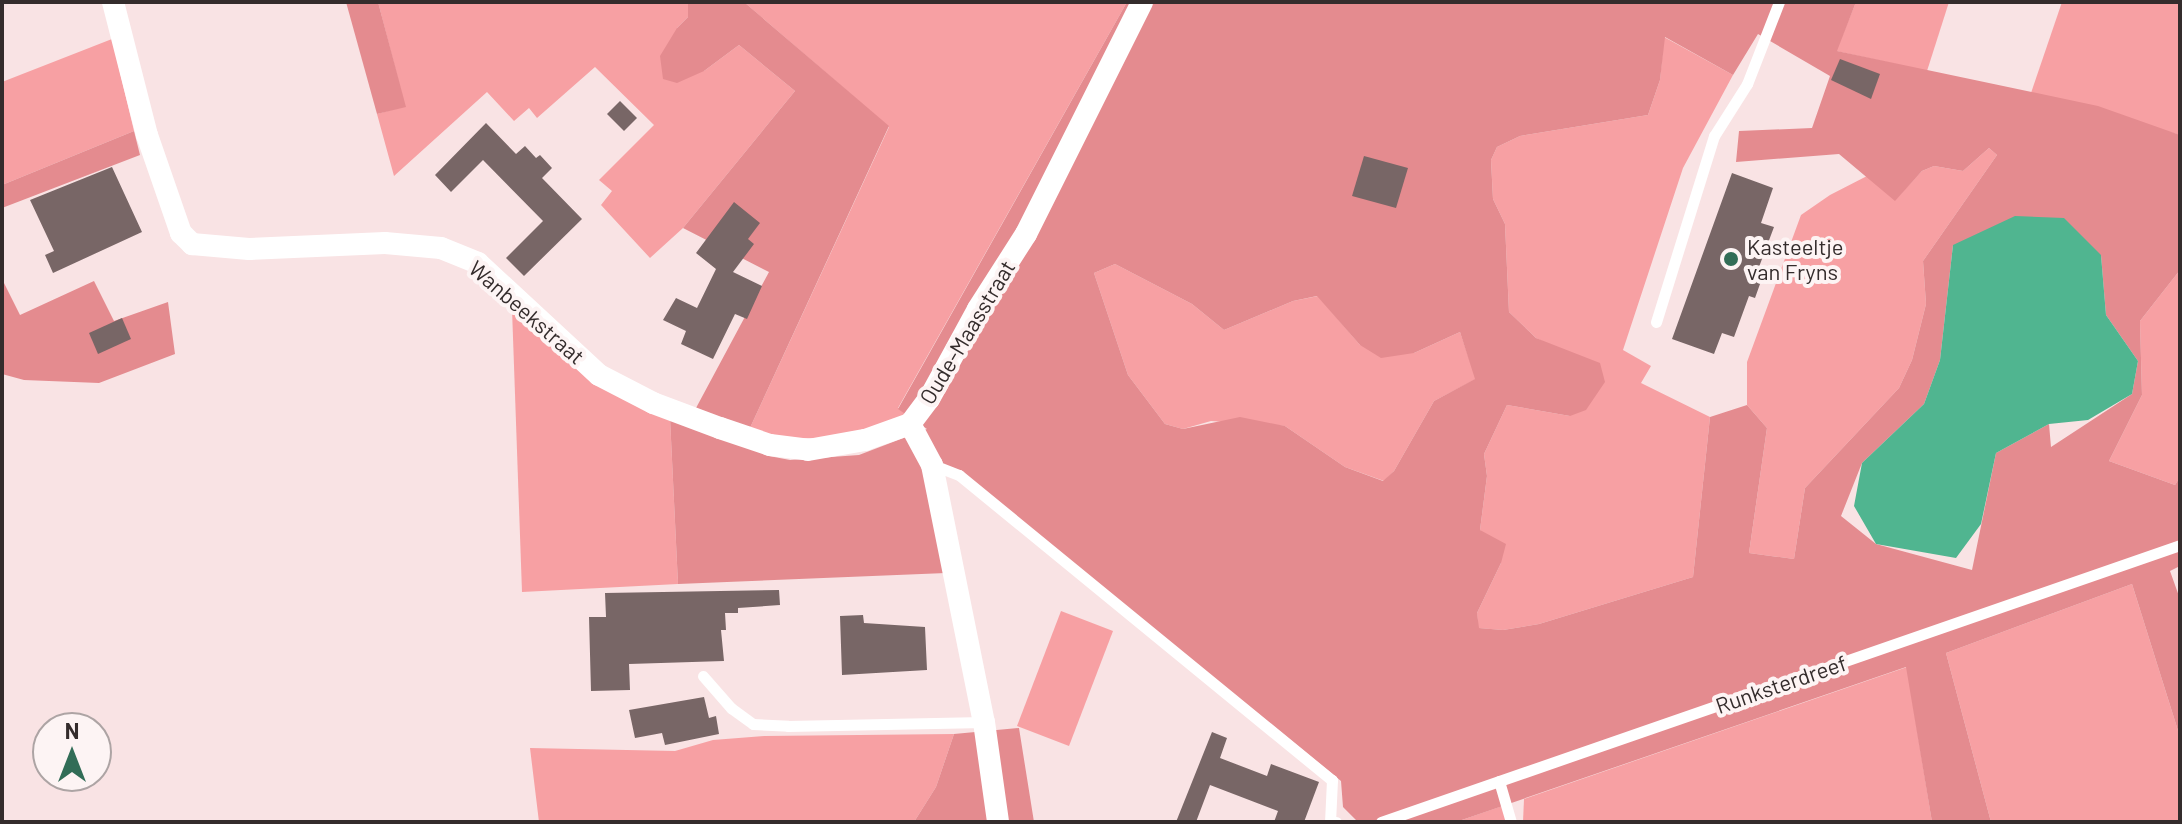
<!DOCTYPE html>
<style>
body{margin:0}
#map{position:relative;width:2182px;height:824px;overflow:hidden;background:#f9e3e4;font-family:Barlow,sans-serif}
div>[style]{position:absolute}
.green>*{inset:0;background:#f7a0a3}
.forest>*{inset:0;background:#e48b8f}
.water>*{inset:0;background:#50b590}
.building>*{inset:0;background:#786666}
.service>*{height:11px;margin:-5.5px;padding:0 5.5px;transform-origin:5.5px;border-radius:5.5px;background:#fff}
.minor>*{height:22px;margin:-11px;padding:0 11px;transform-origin:11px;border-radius:11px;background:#fff}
.dots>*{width:22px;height:22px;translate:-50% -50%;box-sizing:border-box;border:4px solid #fdf4f4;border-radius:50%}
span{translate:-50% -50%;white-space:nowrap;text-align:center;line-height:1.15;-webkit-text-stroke:8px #fdf4f4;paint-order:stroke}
.poi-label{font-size:22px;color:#342c2c}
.left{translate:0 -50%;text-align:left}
.street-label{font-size:22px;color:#342c2c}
.frame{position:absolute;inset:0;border:4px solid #342c2c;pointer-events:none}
.north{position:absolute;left:32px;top:712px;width:80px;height:80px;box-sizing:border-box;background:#fdf4f4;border:2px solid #ada4a4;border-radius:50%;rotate:0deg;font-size:22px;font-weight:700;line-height:32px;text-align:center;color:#342c2c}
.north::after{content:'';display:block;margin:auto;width:28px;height:36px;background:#326d57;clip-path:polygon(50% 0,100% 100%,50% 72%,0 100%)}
</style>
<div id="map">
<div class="green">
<i style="clip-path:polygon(378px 2px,688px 2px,688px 17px,677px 28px,704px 71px,739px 45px,795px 91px,683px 228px,650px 258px,601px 205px,612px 191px,599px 180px,654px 125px,595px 67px,537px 118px,529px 108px,514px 121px,487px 92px,394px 176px,377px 114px,405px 106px)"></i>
<i style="clip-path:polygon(744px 2px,1127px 2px,898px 408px,913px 419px,828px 438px,788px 438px,749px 430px,889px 127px)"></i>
<i style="clip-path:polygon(1856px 2px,1949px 2px,1927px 71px,1836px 51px)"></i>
<i style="clip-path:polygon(2062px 2px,2180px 2px,2180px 135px,2031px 93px)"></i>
<i style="clip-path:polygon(1664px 37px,1733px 75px,1683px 168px,1623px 350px,1651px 366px,1641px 383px,1710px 417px,1693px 577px,1539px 624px,1503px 630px,1478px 628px,1477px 613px,1501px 563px,1480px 530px,1487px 476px,1484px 454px,1507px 405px,1570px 416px,1560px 350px,1536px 338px,1509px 312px,1505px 224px,1493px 199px,1491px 160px,1497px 147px,1520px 136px,1648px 115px,1660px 80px)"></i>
<i style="clip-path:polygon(112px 39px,134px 131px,2px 185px,2px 82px)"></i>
<i style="clip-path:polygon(1989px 148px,1997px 155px,1923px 261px,1926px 304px,1912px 360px,1899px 388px,1805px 488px,1794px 559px,1749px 553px,1767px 428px,1747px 405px,1747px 362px,1801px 215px,1830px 195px,1867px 176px,1895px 200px,1922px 171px,1934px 166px,1963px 171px)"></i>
<i style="clip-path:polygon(1115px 264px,1192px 304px,1224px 330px,1293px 301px,1318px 296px,1360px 345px,1414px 353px,1460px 332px,1476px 379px,1434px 401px,1394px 471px,1384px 481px,1345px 467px,1285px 426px,1211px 421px,1183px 429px,1165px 424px,1128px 375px,1094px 273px)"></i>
<i style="clip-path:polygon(2180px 270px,2180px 477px,2175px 485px,2109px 461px,2142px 395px,2140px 321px)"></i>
<i style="clip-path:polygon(512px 309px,670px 418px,678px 584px,522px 592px)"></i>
<i style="clip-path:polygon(2132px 584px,2180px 737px,2180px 822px,1991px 822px,1946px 653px)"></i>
<i style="clip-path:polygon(1061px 611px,1113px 631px,1069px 746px,1017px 726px)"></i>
<i style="clip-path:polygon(1907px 667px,1932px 822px,1523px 822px,1524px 799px)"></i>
<i style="clip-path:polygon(954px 734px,936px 787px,914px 822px,539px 822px,530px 748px,675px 751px,713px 740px,764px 736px)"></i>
<i style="clip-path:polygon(1508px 804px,1510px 822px,1456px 822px)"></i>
</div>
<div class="forest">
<i style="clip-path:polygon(346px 2px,378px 2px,406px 107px,377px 114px)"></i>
<i style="clip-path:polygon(688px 2px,744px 2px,889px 126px,749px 430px,696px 408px,769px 272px,683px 228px,795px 91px,739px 45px,704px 71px,677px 83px,663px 79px,660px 56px,677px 28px,688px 17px)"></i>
<i style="clip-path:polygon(evenodd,1127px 2px,1856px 2px,1837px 51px,2098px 106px,2180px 135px,2180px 270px,2140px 321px,2142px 395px,2109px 461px,2175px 485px,2180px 477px,2180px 566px,2170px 571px,2180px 599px,2180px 737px,2132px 584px,1946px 653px,1991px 822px,1932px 822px,1906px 667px,1456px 822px,1358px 822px,1343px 807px,1341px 781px,961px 472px,944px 475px,946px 573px,678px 584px,670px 418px,769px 456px,790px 460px,859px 455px,927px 429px,898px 409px,1127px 2px,1758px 34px,1830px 76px,1812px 128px,1739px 131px,1736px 162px,1839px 154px,1895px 201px,1922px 171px,1934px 166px,1963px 171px,1989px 148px,1997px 155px,1923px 261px,1926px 304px,1912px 360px,1899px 388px,1805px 488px,1794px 559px,1749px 553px,1767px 428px,1747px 405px,1710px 417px,1693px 577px,1539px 624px,1503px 630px,1479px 628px,1477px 613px,1501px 563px,1506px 544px,1480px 530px,1487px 476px,1484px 454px,1507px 405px,1570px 416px,1586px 410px,1605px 382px,1600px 363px,1536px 338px,1509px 312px,1505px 224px,1493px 199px,1491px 160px,1497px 147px,1520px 136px,1648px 115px,1660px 80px,1665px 37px,1733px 75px,1758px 34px,1127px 2px,1953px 245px,2101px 255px,2106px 315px,2138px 361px,2132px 394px,2051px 447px,2049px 424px,1996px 453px,1972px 570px,1876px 544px,1841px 516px,1862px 463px,1924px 404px,1940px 360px,1953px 245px,1127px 2px,1115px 264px,1192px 304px,1224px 330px,1293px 301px,1317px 296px,1360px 345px,1381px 358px,1414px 353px,1460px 332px,1475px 379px,1434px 401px,1394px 471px,1383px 481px,1345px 467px,1285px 426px,1240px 417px,1183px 429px,1165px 424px,1128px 375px,1094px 273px,1115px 264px)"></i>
<i style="clip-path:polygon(134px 131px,140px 155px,2px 208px,2px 185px)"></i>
<i style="clip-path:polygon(2px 279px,20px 315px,94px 281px,114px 321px,168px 302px,175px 354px,99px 383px,24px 380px,2px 374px)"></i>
<i style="clip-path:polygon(1019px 728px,1034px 822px,914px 822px,936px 787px,954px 734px)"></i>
</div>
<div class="water">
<i style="clip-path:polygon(2015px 216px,2064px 218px,2101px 255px,2106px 315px,2138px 361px,2132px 394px,2088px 420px,2049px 424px,1996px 453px,1981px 524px,1956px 558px,1876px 544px,1854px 506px,1862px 463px,1924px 404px,1940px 360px,1953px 245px)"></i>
</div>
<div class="building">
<i style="clip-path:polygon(1840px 59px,1880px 74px,1871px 99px,1831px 80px)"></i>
<i style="clip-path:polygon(620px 101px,637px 118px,624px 131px,607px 114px)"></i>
<i style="clip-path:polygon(486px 123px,516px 154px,525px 146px,536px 158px,540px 155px,552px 168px,542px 178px,582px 219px,524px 276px,506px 258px,543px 221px,483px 160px,451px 192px,435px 175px)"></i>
<i style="clip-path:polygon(1364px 156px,1408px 168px,1396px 208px,1352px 196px)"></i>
<i style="clip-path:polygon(112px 167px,142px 232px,53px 273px,45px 255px,54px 251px,30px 200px)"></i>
<i style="clip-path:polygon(1732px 173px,1773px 188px,1761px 223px,1774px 227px,1759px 267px,1765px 270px,1755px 298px,1749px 296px,1734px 337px,1722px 333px,1714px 354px,1672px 339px)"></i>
<i style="clip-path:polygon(734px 202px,760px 223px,748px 239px,754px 244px,733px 272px,762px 286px,747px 319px,735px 314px,713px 359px,681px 344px,686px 331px,663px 320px,676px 298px,697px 308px,716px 269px,696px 253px)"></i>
<i style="clip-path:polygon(122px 318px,131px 339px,98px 354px,89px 333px)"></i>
<i style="clip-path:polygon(779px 590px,780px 605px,738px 608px,738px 613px,725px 613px,726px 630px,721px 630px,724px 661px,629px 664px,630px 690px,591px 691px,589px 617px,606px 617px,605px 593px)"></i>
<i style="clip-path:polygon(863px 615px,864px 623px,925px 627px,927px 670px,842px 675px,840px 616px)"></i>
<i style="clip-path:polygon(704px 697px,709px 718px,716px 716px,719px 734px,665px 745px,662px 733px,635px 738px,629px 710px)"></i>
<i style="clip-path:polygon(1212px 732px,1227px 738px,1220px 758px,1267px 776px,1271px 764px,1319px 782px,1304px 822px,1274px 822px,1278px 811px,1210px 785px,1196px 822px,1176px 822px)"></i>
</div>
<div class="service">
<i style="left:1656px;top:322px;width:195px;rotate:-72.7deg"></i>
<i style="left:1714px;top:136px;width:62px;rotate:-57.6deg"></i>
<i style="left:1747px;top:84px;width:88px;rotate:-68.7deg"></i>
<i style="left:933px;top:465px;width:28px;rotate:21deg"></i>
<i style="left:959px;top:475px;width:482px;rotate:39.3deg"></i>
<i style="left:1332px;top:780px;width:42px;rotate:92.7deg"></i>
<i style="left:1330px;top:822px;width:6px"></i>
<i style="left:703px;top:676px;width:43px;rotate:48.8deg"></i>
<i style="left:731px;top:708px;width:27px;rotate:36deg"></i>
<i style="left:753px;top:724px;width:35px;rotate:3deg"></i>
<i style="left:788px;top:726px;width:196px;rotate:-1.2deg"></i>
<i style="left:1499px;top:781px;width:43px;rotate:73.7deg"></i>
<i style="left:1381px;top:822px;width:846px;rotate:-19.12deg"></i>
</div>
<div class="minor">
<i style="left:113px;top:2px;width:137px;rotate:75.7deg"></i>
<i style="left:147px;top:135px;width:104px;rotate:70.9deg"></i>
<i style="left:181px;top:233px;width:16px;rotate:45deg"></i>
<i style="left:192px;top:244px;width:57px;rotate:5deg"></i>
<i style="left:249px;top:249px;width:136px;rotate:-2.5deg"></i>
<i style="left:385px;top:243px;width:56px;rotate:5.1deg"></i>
<i style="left:441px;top:248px;width:40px;rotate:22deg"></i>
<i style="left:478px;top:263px;width:165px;rotate:42.8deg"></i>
<i style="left:599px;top:375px;width:61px;rotate:27.4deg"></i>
<i style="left:653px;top:403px;width:72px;rotate:20.5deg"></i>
<i style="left:720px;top:428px;width:53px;rotate:18.8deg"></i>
<i style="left:770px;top:445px;width:38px;rotate:7deg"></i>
<i style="left:808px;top:450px;width:58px;rotate:-10deg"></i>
<i style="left:865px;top:440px;width:48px;rotate:-19.6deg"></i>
<i style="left:910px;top:424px;width:31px;rotate:-53deg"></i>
<i style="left:929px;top:399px;width:102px;rotate:-61.4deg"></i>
<i style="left:978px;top:309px;width:89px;rotate:-57.4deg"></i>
<i style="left:1026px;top:234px;width:259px;rotate:-63.4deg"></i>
<i style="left:910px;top:424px;width:47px;rotate:61.8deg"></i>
<i style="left:932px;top:465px;width:262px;rotate:78.6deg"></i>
<i style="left:984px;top:722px;width:101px;rotate:82deg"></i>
</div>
<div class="dots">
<i style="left:1731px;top:259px;background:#326d57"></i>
</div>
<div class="poi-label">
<span class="left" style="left:1747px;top:259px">Kasteeltje<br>van Fryns</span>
</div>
<div class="street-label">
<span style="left:527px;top:312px;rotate:41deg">Wanbeekstraat</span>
<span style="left:967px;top:332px;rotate:-59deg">Oude-Maasstraat</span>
<span style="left:1781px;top:684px;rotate:-19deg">Runksterdreef</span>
</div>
<div class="frame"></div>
<div class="north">N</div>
</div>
